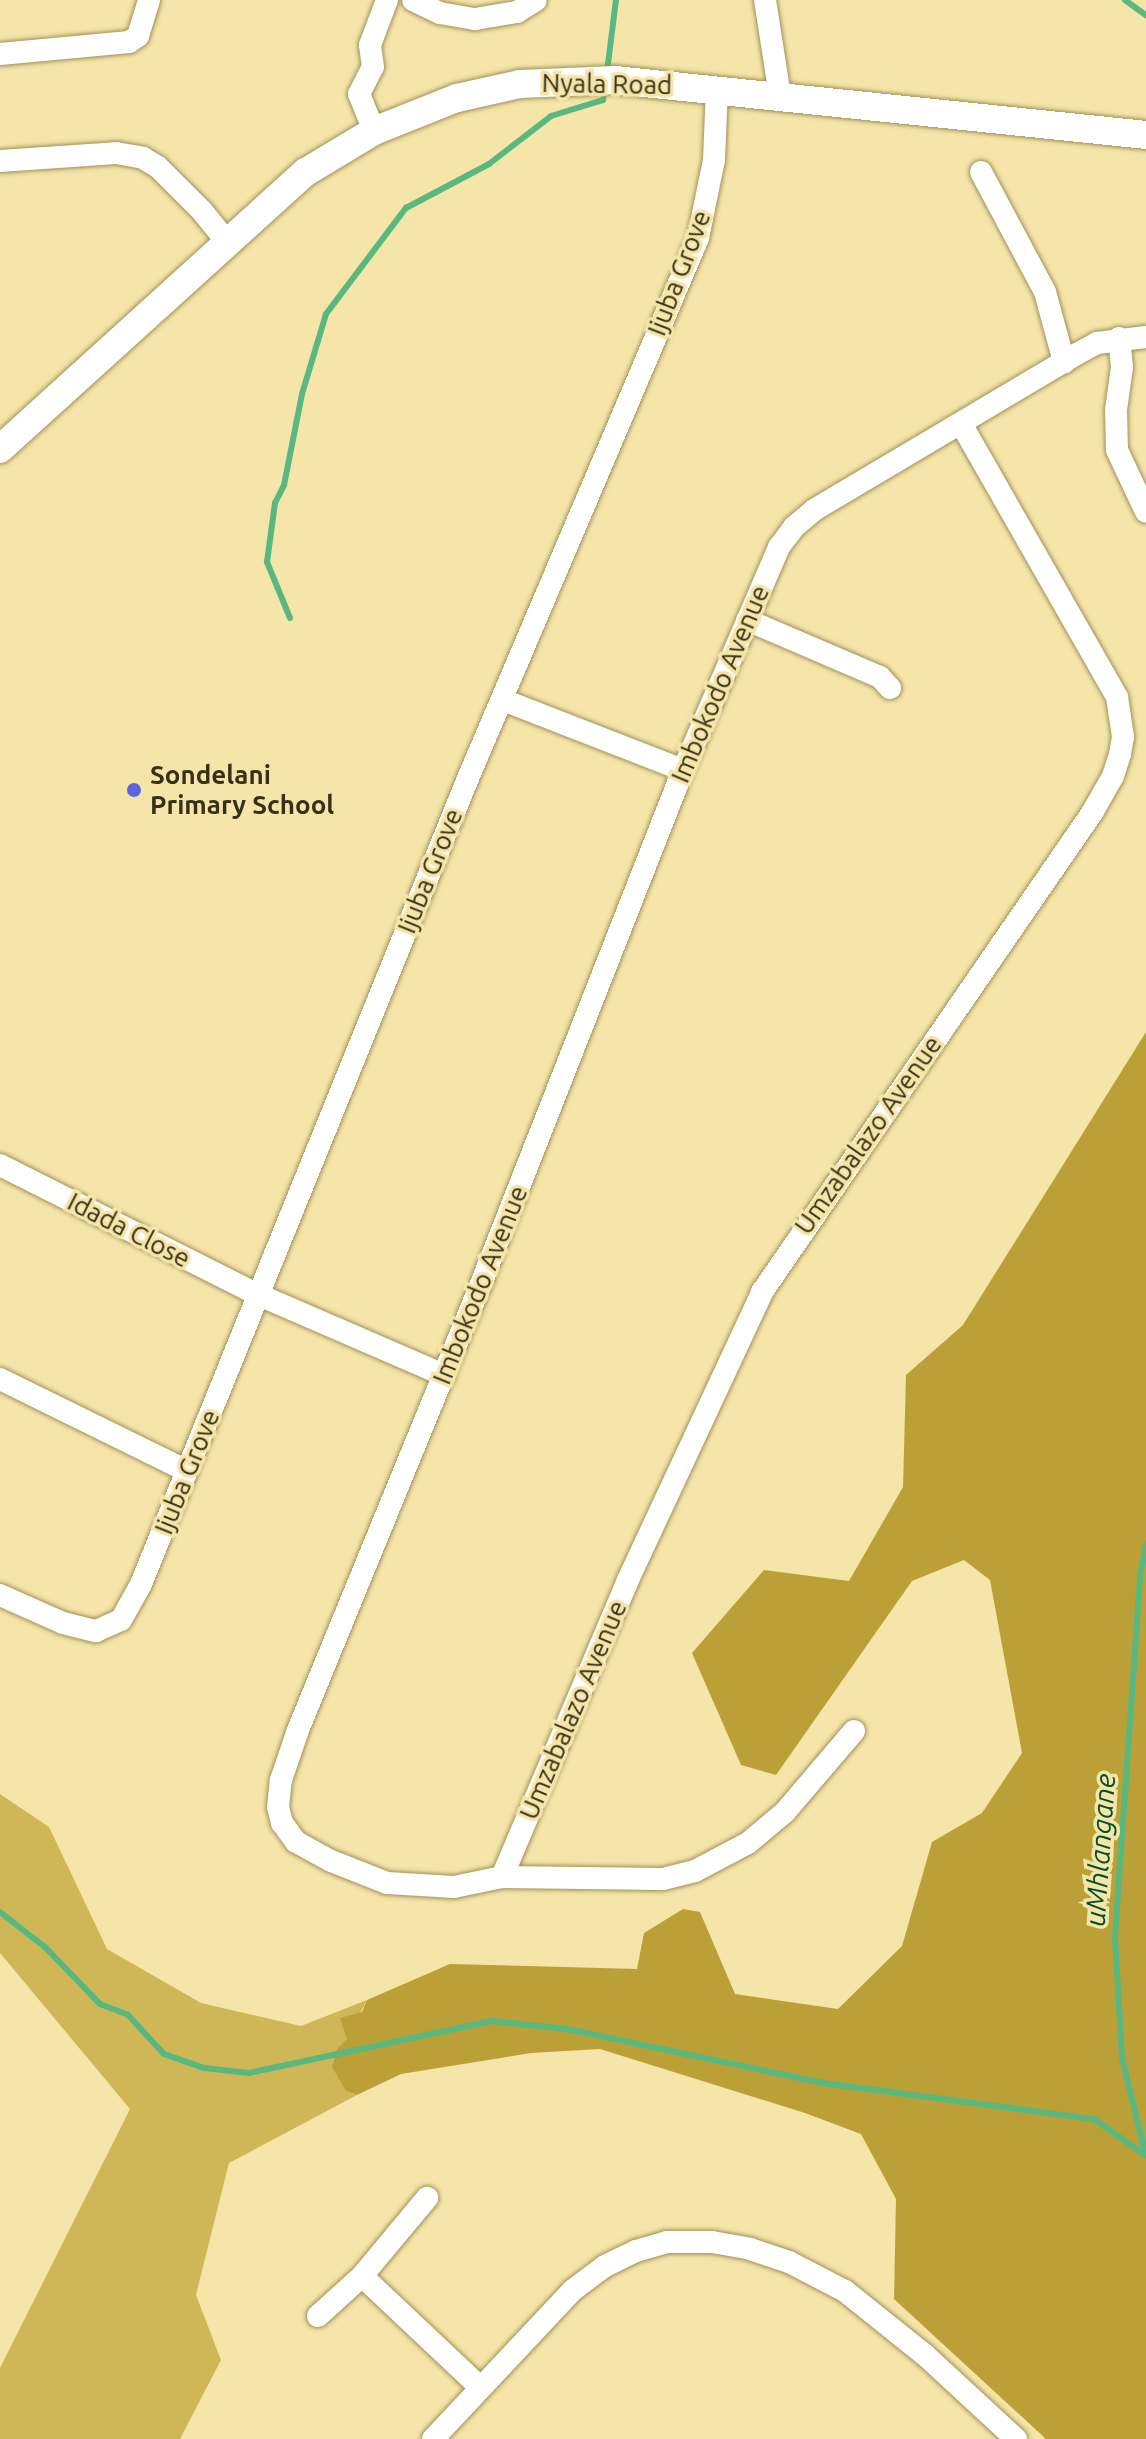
<!DOCTYPE html>
<style>
body{margin:0}
#map{position:relative;width:1146px;height:2439px;overflow:hidden;background:#f5e5a9;font-family:Ubuntu,sans-serif}
div>[style]{position:absolute}
.green>*{inset:0;background:#cfb758}
.forest>*{inset:0;background:#baa037}
.stream>*{height:6px;margin:-3px;padding:0 3px;transform-origin:3px;border-radius:3px;background:#58b87f}
.roads{filter:drop-shadow(0 0 2px #a09157) drop-shadow(0 0 2px #a09157)}
.minor>*{height:22px;margin:-11px;padding:0 11px;transform-origin:11px;border-radius:11px;background:#fff}
.tertiary>*{height:28px;margin:-14px;padding:0 14px;transform-origin:14px;border-radius:14px;background:#fff}
.dots>*{width:22px;height:22px;translate:-50% -50%;box-sizing:border-box;border:4px solid #f5e5a9;border-radius:50%}
span{translate:-50% -50%;white-space:nowrap;text-align:center;line-height:1.15;-webkit-text-stroke:7px #f5e5a9;paint-order:stroke}
.street-label{font-size:26px;color:#363018}
.poi-label{font-size:26px;color:#363018;font-weight:700}
.left{translate:0 -50%;text-align:left}
.water-label{font-size:28px;color:#01502c;font-style:italic}
</style>
<div id="map">
<div class="green">
<i style="clip-path:polygon(0 1794px,49px 1827px,107px 1949px,201px 2003px,301px 2026px,367px 2000px,347px 2039px,346px 2091px,357px 2095px,229px 2163px,196px 2295px,221px 2360px,180px 2439px,0 2439px,0 2368px,130px 2109px,0 1953px)"></i>
</div>
<div class="forest">
<i style="clip-path:polygon(1146px 1032px,1146px 2439px,1046px 2439px,894px 2299px,896px 2199px,861px 2134px,805px 2113px,600px 2049px,531px 2053px,401px 2074px,357px 2095px,346px 2091px,332px 2067px,337px 2049px,347px 2039px,340px 2018px,362px 2012px,367px 2000px,450px 1964px,637px 1969px,644px 1933px,683px 1909px,700px 1912px,735px 1994px,838px 2009px,902px 1946px,932px 1842px,982px 1813px,1022px 1753px,990px 1580px,964px 1560px,912px 1581px,776px 1775px,741px 1765px,692px 1653px,764px 1570px,849px 1581px,903px 1487px,906px 1375px,963px 1325px)"></i>
</div>
<div class="stream">
<i style="left:1125px;top:0;width:26px;rotate:36deg"></i>
<i style="left:607px;top:72px;width:73px;rotate:-82.9deg"></i>
<i style="left:290px;top:618px;width:61px;rotate:-112.3deg"></i>
<i style="left:267px;top:562px;width:60px;rotate:-82.3deg"></i>
<i style="left:275px;top:503px;width:20px;rotate:-63deg"></i>
<i style="left:284px;top:485px;width:93px;rotate:-78.8deg"></i>
<i style="left:302px;top:394px;width:84px;rotate:-73.3deg"></i>
<i style="left:326px;top:314px;width:133px;rotate:-53deg"></i>
<i style="left:406px;top:208px;width:94px;rotate:-27.9deg"></i>
<i style="left:489px;top:164px;width:78px;rotate:-37.7deg"></i>
<i style="left:551px;top:116px;width:54px;rotate:-17.1deg"></i>
<i style="left:603px;top:100px;width:13px;rotate:-81deg"></i>
<i style="left:0;top:1912px;width:57px;rotate:37.9deg"></i>
<i style="left:45px;top:1947px;width:79px;rotate:46deg"></i>
<i style="left:100px;top:2004px;width:30px;rotate:21deg"></i>
<i style="left:128px;top:2015px;width:53px;rotate:47.3deg"></i>
<i style="left:164px;top:2054px;width:42px;rotate:19.3deg"></i>
<i style="left:204px;top:2068px;width:45px;rotate:6.3deg"></i>
<i style="left:249px;top:2073px;width:249px;rotate:-12.1deg"></i>
<i style="left:492px;top:2021px;width:75px;rotate:6.1deg"></i>
<i style="left:567px;top:2029px;width:262px;rotate:11.9deg"></i>
<i style="left:823px;top:2083px;width:273px;rotate:7.6deg"></i>
<i style="left:1094px;top:2119px;width:62px;rotate:35.2deg"></i>
<i style="left:1146px;top:2156px;width:101px;rotate:-103.8deg"></i>
<i style="left:1122px;top:2058px;width:122px;rotate:-93.3deg"></i>
<i style="left:1115px;top:1936px;width:362px;rotate:-86deg"></i>
<i style="left:1140px;top:1575px;width:32px;rotate:-79deg"></i>
</div>
<div class="roads">
<div class="minor">
<i style="left:413px;top:0;width:30px;rotate:26deg"></i>
<i style="left:440px;top:13px;width:36px;rotate:10deg"></i>
<i style="left:475px;top:19px;width:43px;rotate:-9.5deg"></i>
<i style="left:517px;top:12px;width:22px;rotate:-32deg"></i>
<i style="left:765px;top:0;width:97px;rotate:81.1deg"></i>
<i style="left:0;top:54px;width:130px;rotate:-5.3deg"></i>
<i style="left:129px;top:42px;width:11px;rotate:-34deg"></i>
<i style="left:138px;top:36px;width:38px;rotate:-73deg"></i>
<i style="left:374px;top:131px;width:40px;rotate:-112deg"></i>
<i style="left:359px;top:94px;width:30px;rotate:-63deg"></i>
<i style="left:373px;top:67px;width:22px;rotate:-98deg"></i>
<i style="left:370px;top:45px;width:48px;rotate:-69.3deg"></i>
<i style="left:0;top:161px;width:116px;rotate:-3.9deg"></i>
<i style="left:116px;top:153px;width:27px;rotate:10deg"></i>
<i style="left:143px;top:158px;width:17px;rotate:31deg"></i>
<i style="left:158px;top:167px;width:62px;rotate:45deg"></i>
<i style="left:202px;top:211px;width:38px;rotate:51deg"></i>
<i style="left:981px;top:172px;width:136px;rotate:61.9deg"></i>
<i style="left:1045px;top:292px;width:73px;rotate:74.8deg"></i>
<i style="left:1119px;top:338px;width:29px;rotate:84deg"></i>
<i style="left:1122px;top:367px;width:43px;rotate:97.9deg"></i>
<i style="left:1116px;top:410px;width:40px;rotate:88.6deg"></i>
<i style="left:1117px;top:450px;width:68px;rotate:64.9deg"></i>
<i style="left:747px;top:620px;width:145px;rotate:23.2deg"></i>
<i style="left:880px;top:677px;width:15px;rotate:48deg"></i>
<i style="left:503px;top:700px;width:193px;rotate:21.3deg"></i>
<i style="left:0;top:1165px;width:290px;rotate:26.7deg"></i>
<i style="left:259px;top:1295px;width:202px;rotate:23.4deg"></i>
<i style="left:0;top:1379px;width:208px;rotate:26.2deg"></i>
<i style="left:0;top:1595px;width:69px;rotate:24deg"></i>
<i style="left:63px;top:1623px;width:34px;rotate:14deg"></i>
<i style="left:96px;top:1631px;width:27px;rotate:-24deg"></i>
<i style="left:121px;top:1620px;width:41px;rotate:-60.9deg"></i>
<i style="left:141px;top:1584px;width:872px;rotate:-67.91deg"></i>
<i style="left:469px;top:776px;width:585px;rotate:-66.94deg"></i>
<i style="left:698px;top:238px;width:80px;rotate:-78.4deg"></i>
<i style="left:714px;top:160px;width:71px;rotate:-87.6deg"></i>
<i style="left:854px;top:1731px;width:106px;rotate:130.4deg"></i>
<i style="left:785px;top:1812px;width:48px;rotate:140deg"></i>
<i style="left:748px;top:1843px;width:60px;rotate:152.2deg"></i>
<i style="left:695px;top:1871px;width:33px;rotate:166deg"></i>
<i style="left:663px;top:1879px;width:161px;rotate:-179.3deg"></i>
<i style="left:502px;top:1877px;width:49px;rotate:168.2deg"></i>
<i style="left:454px;top:1887px;width:67px;rotate:-176.6deg"></i>
<i style="left:387px;top:1883px;width:62px;rotate:-158.4deg"></i>
<i style="left:329px;top:1860px;width:38px;rotate:-151deg"></i>
<i style="left:296px;top:1842px;width:24px;rotate:-126deg"></i>
<i style="left:282px;top:1823px;width:16px;rotate:-104deg"></i>
<i style="left:278px;top:1807px;width:27px;rotate:-84deg"></i>
<i style="left:281px;top:1780px;width:53px;rotate:-71.2deg"></i>
<i style="left:298px;top:1730px;width:491px;rotate:-67.7deg"></i>
<i style="left:484px;top:1276px;width:544px;rotate:-68.53deg"></i>
<i style="left:683px;top:770px;width:243px;rotate:-66.7deg"></i>
<i style="left:779px;top:547px;width:25px;rotate:-53deg"></i>
<i style="left:794px;top:527px;width:26px;rotate:-40deg"></i>
<i style="left:814px;top:510px;width:306px;rotate:-30.7deg"></i>
<i style="left:1077px;top:354px;width:23px;rotate:-29deg"></i>
<i style="left:1097px;top:343px;width:49px;rotate:-7deg"></i>
<i style="left:502px;top:1877px;width:323px;rotate:-67deg"></i>
<i style="left:628px;top:1580px;width:318px;rotate:-65deg"></i>
<i style="left:762px;top:1292px;width:582px;rotate:-55.44deg"></i>
<i style="left:1092px;top:813px;width:43px;rotate:-60.4deg"></i>
<i style="left:1113px;top:776px;width:23px;rotate:-72deg"></i>
<i style="left:1120px;top:754px;width:17px;rotate:-80deg"></i>
<i style="left:1123px;top:737px;width:40px;rotate:-98.5deg"></i>
<i style="left:1117px;top:697px;width:314px;rotate:-119.7deg"></i>
<i style="left:362px;top:2276px;width:163px;rotate:43.3deg"></i>
<i style="left:318px;top:2316px;width:59px;rotate:-42.3deg"></i>
<i style="left:362px;top:2276px;width:102px;rotate:-50.2deg"></i>
<i style="left:433px;top:2439px;width:204px;rotate:-46.8deg"></i>
<i style="left:573px;top:2290px;width:40px;rotate:-37deg"></i>
<i style="left:605px;top:2266px;width:34px;rotate:-26deg"></i>
<i style="left:636px;top:2251px;width:32px;rotate:-16deg"></i>
<i style="left:667px;top:2242px;width:45px"></i>
<i style="left:712px;top:2242px;width:39px;rotate:10deg"></i>
<i style="left:750px;top:2249px;width:41px;rotate:18.4deg"></i>
<i style="left:789px;top:2262px;width:63px;rotate:27.4deg"></i>
<i style="left:845px;top:2291px;width:102px;rotate:38.7deg"></i>
<i style="left:925px;top:2355px;width:124px;rotate:42.7deg"></i>
</div>
<div class="tertiary">
<i style="left:0;top:449px;width:413px;rotate:-42.2deg"></i>
<i style="left:306px;top:172px;width:79px;rotate:-31.1deg"></i>
<i style="left:374px;top:131px;width:89px;rotate:-21.7deg"></i>
<i style="left:457px;top:98px;width:65px;rotate:-12.5deg"></i>
<i style="left:520px;top:84px;width:95px;rotate:-2.4deg"></i>
<i style="left:615px;top:80px;width:534px;rotate:5.91deg"></i>
</div>
</div>
<div class="dots">
<i style="left:134px;top:790px;background:#5b66dd"></i>
</div>
<div class="street-label">
<span style="left:607px;top:84px;rotate:1deg">Nyala Road</span>
<span style="left:679px;top:273px;rotate:-69deg">Ijuba Grove</span>
<span style="left:720px;top:684px;rotate:-67deg">Imbokodo Avenue</span>
<span style="left:430px;top:871px;rotate:-68deg">Ijuba Grove</span>
<span style="left:868px;top:1135px;rotate:-55deg">Umzabalazo Avenue</span>
<span style="left:129px;top:1230px;rotate:27deg">Idada Close</span>
<span style="left:480px;top:1285px;rotate:-68deg">Imbokodo Avenue</span>
<span style="left:187px;top:1472px;rotate:-68deg">Ijuba Grove</span>
<span style="left:573px;top:1710px;rotate:-67deg">Umzabalazo Avenue</span>
</div>
<div class="poi-label">
<span class="left" style="left:150px;top:790px">Sondelani<br>Primary School</span>
</div>
<div class="water-label">
<span style="left:1100px;top:1850px;rotate:-86deg">uMhlangane</span>
</div>
</div>
